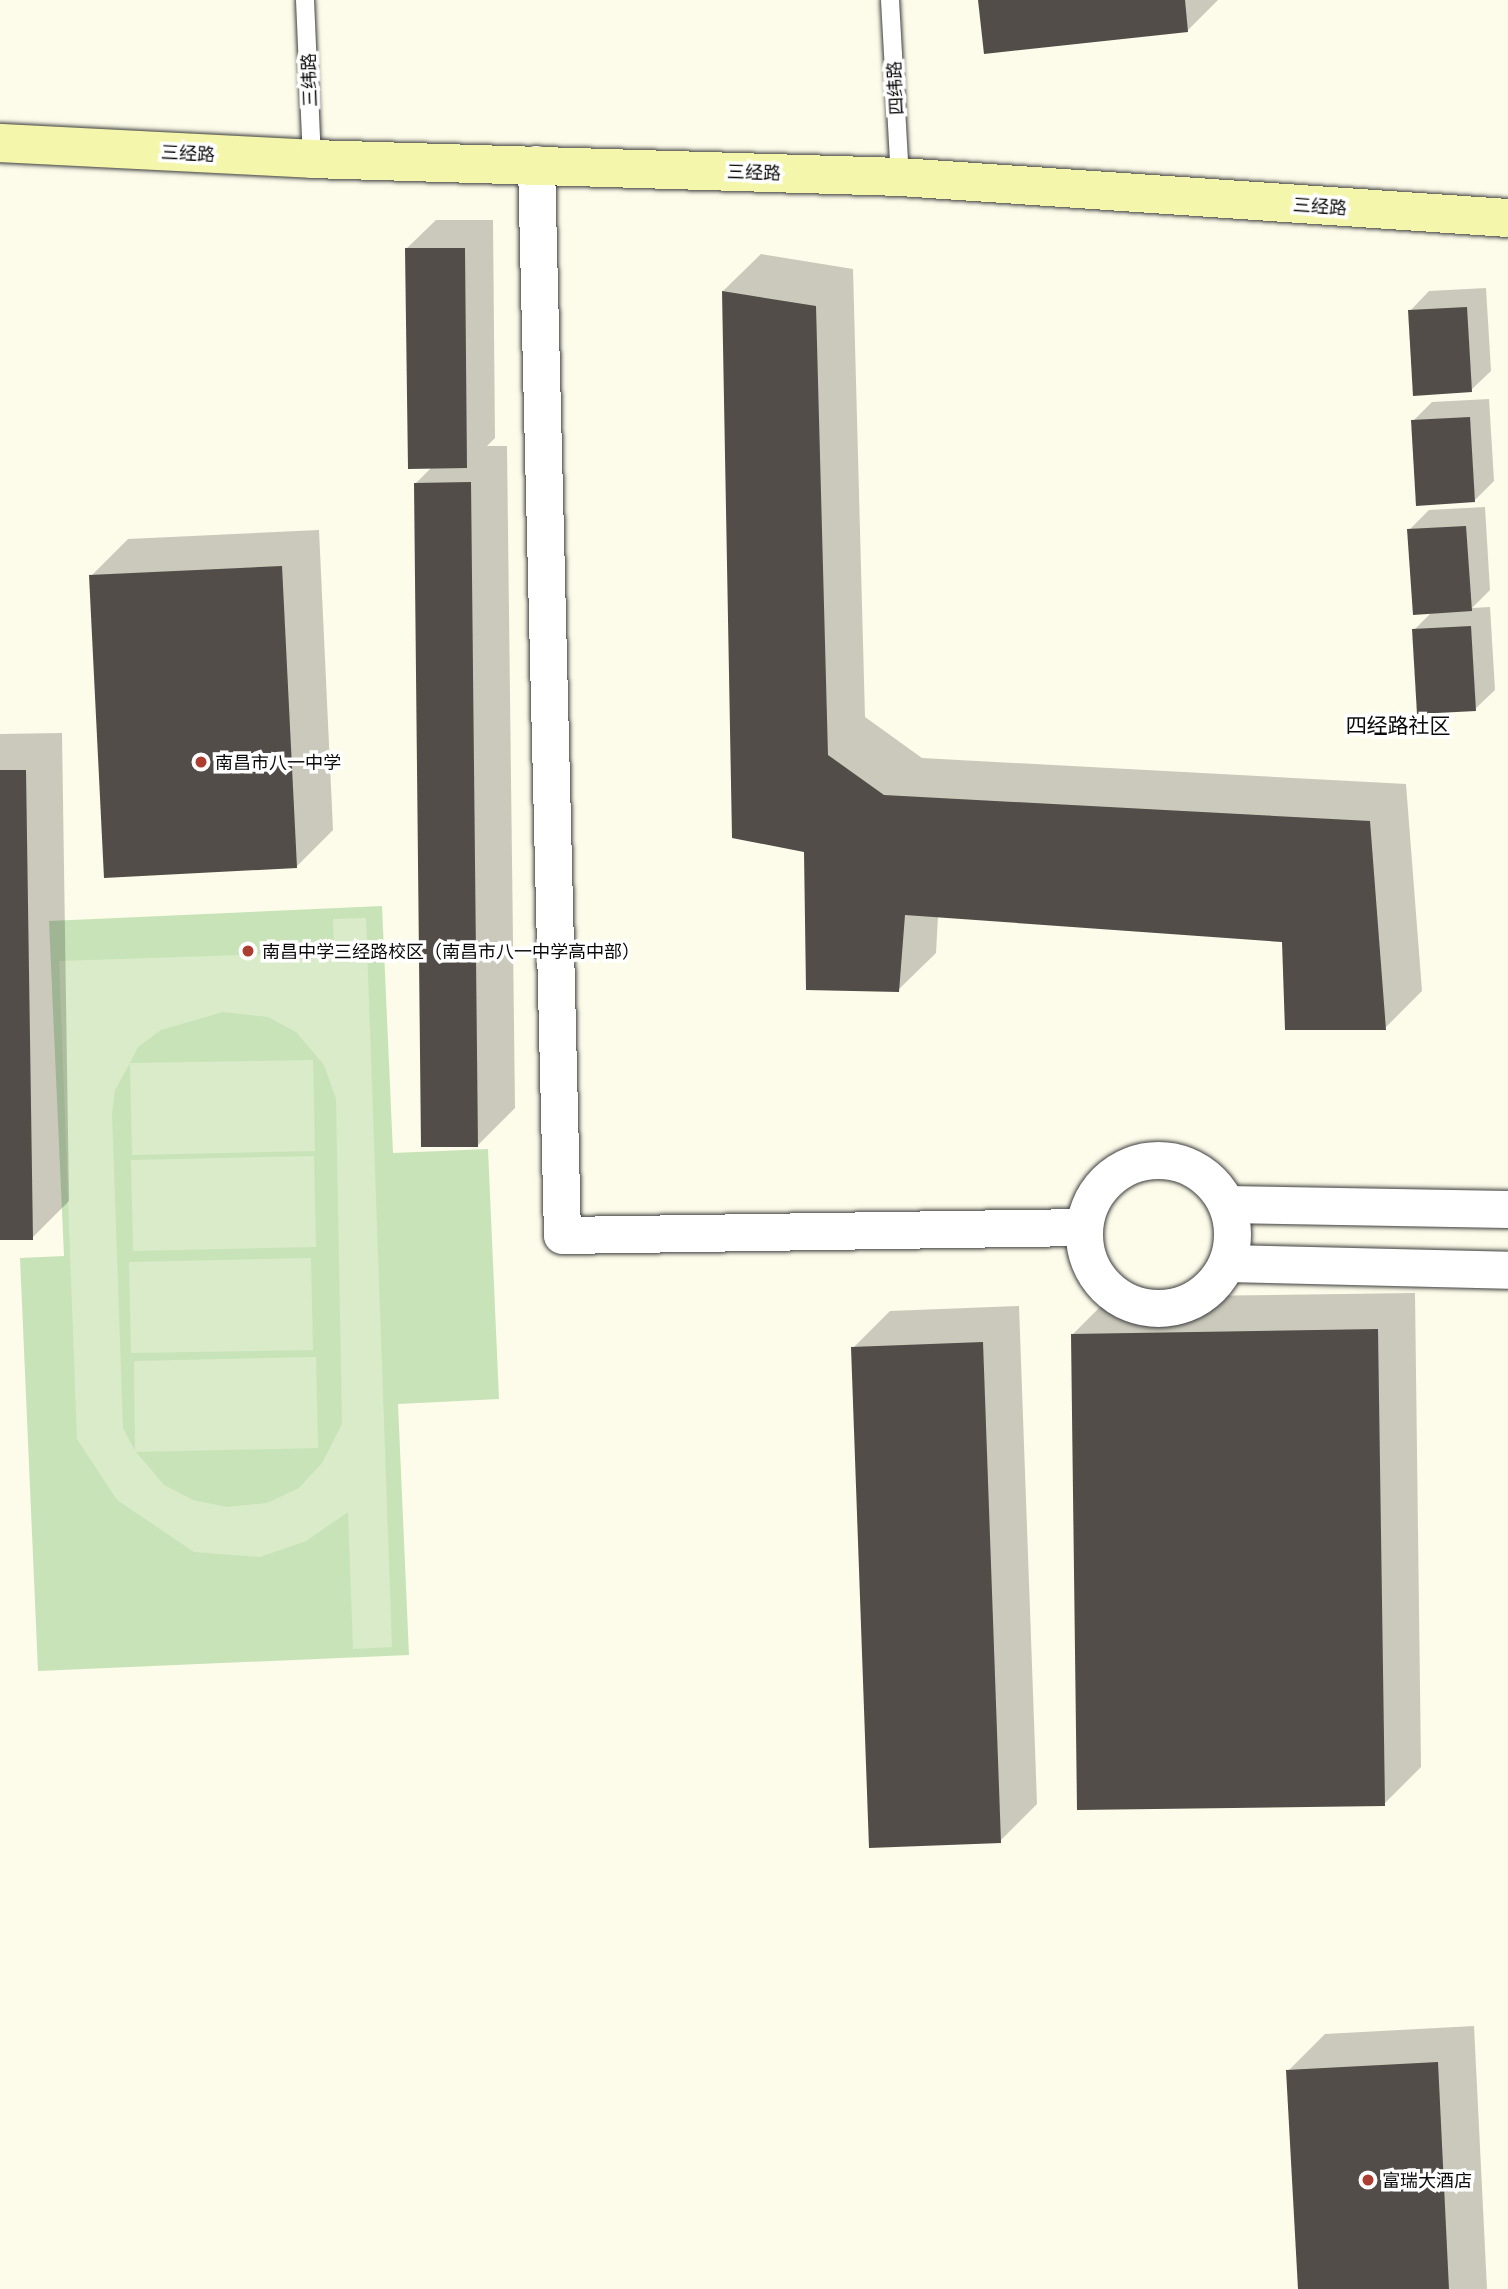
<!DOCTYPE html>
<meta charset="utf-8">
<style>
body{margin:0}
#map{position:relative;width:1508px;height:2289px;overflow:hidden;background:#fdfcea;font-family:"Playfair Display","Noto Sans SC",serif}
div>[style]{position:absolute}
.green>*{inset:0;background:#c8e3b8}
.pitch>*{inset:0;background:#daebc9}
.shadow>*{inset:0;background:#0003}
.building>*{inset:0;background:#524d48}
.roads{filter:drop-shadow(0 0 2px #3e3e3e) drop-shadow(0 0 2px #3e3e3e)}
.service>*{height:18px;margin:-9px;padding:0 9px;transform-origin:9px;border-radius:9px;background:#fff}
.minor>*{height:37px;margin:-18.5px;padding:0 18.5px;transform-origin:18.5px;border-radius:18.5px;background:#fff}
.minor>.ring{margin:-18.5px;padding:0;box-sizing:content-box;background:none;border:37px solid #fff;border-radius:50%}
.secondary>*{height:38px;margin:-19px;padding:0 19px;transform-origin:19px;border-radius:19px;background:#f4f7ab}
.dots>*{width:19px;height:19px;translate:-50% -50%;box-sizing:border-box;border:4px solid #fff;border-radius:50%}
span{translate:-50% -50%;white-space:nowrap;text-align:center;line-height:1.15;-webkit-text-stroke:7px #fff;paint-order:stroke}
.street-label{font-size:18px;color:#0b0b0b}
.poi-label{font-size:18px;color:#0b0b0b}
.left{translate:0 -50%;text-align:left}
.quarter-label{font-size:21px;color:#0b0b0b}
</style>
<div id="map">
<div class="green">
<i style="clip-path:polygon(382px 906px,393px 1153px,488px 1149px,499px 1399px,398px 1404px,409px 1655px,38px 1671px,20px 1258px,64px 1256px,49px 921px)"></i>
</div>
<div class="pitch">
<i style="clip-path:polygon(evenodd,366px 918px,392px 1647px,353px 1649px,348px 1512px,306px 1541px,260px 1557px,194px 1552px,117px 1500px,77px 1439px,59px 961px,334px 952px,333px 919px,366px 918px,223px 1012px,268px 1017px,296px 1032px,324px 1065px,336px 1099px,342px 1424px,322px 1463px,299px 1488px,267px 1503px,227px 1507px,193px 1500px,164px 1485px,136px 1452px,318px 1448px,316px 1357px,134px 1361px,135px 1451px,123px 1428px,112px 1113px,115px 1090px,130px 1063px,132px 1155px,315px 1151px,313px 1060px,130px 1063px,138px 1047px,161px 1030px,223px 1012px)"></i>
<i style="clip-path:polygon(314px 1156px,316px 1247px,133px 1251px,131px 1160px)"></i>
<i style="clip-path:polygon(311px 1258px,313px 1350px,131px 1353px,129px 1262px)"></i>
</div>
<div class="shadow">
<i style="clip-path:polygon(980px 0,1218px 0,1188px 30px)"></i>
<i style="clip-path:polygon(436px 220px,493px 220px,495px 438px,487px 446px,507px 446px,515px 1108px,478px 1145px,415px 484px,432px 467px,407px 248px)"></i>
<i style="clip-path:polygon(761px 254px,853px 269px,865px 717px,922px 758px,1406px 784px,1422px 991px,1385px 1028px,1284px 940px,938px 916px,936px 953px,898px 990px,806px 851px,723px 291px)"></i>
<i style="clip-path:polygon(1486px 288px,1491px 371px,1471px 390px,1410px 311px,1429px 291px)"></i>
<i style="clip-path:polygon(1489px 399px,1494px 481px,1474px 501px,1413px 421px,1432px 402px)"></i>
<i style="clip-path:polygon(1485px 507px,1490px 590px,1472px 608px,1490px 607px,1495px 690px,1475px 709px,1414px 630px,1432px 612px,1409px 530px,1429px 510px)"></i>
<i style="clip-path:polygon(319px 530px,333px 830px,296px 867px,91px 576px,128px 539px)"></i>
<i style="clip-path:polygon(62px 733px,69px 1201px,32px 1238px,0 1238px,0 734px)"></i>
<i style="clip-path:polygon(1415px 1293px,1421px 1767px,1384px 1804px,1073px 1334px,1110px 1297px)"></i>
<i style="clip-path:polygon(1019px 1306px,1037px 1804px,1000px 1841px,853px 1348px,890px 1311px)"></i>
<i style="clip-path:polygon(1474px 2026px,1487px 2289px,1300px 2289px,1288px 2071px,1325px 2034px)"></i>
</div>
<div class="building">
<i style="clip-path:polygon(978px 0,1185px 0,1188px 32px,984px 54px)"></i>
<i style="clip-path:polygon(405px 248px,465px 248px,467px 468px,408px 469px)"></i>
<i style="clip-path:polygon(722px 291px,816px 306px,828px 755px,884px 795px,1370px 821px,1386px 1030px,1285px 1030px,1282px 942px,905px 915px,899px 992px,806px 990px,804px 852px,732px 838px)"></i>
<i style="clip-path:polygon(1467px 307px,1472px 392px,1413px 396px,1408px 310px)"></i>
<i style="clip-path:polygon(1470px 417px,1475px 502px,1416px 506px,1411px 420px)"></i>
<i style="clip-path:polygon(471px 482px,478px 1147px,421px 1147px,414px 483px)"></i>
<i style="clip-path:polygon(1466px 526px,1472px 611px,1413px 615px,1407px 529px)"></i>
<i style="clip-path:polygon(282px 566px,297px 868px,104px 878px,89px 575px)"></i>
<i style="clip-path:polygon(1471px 626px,1476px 711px,1417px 714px,1412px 629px)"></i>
<i style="clip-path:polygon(0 770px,26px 770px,33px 1240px,0 1240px)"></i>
<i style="clip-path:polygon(1378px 1329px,1385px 1806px,1077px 1810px,1071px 1334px)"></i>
<i style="clip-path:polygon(983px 1342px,1001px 1843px,869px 1848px,851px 1347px)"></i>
<i style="clip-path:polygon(1438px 2062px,1449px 2289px,1298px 2289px,1286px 2070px)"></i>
</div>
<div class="roads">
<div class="service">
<i style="left:305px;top:0;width:159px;rotate:87.5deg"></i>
<i style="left:890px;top:0;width:177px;rotate:86.8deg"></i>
</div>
<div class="minor">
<i style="left:536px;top:164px;width:1071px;rotate:88.61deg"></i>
<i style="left:562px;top:1235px;width:522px;rotate:-0.88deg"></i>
<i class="ring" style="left:1084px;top:1160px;width:111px;height:111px"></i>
<i style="left:1226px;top:1204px;width:282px;rotate:1deg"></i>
<i style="left:1227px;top:1263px;width:281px;rotate:1.4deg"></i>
</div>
<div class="secondary">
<i style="left:0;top:143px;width:312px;rotate:2.9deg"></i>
<i style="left:312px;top:159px;width:588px;rotate:1.75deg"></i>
<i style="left:900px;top:177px;width:609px;rotate:3.86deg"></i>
</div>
</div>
<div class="dots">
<i style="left:201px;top:762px;background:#ac3d31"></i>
<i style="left:248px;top:951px;background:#ac3d31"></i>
<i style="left:1368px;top:2180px;background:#ac3d31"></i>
</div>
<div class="street-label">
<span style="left:309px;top:80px;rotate:-92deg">三纬路</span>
<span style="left:895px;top:88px;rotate:-93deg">四纬路</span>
<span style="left:188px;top:153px;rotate:3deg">三经路</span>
<span style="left:754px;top:172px;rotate:2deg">三经路</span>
<span style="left:1320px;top:206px;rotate:4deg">三经路</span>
</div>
<div class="poi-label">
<span class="left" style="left:215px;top:762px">南昌市八一中学</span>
<span class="left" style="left:262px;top:951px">南昌中学三经路校区（南昌市八一中学高中部）</span>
<span class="left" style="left:1382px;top:2180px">富瑞大酒店</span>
</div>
<div class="quarter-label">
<span style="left:1398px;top:724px">四经路社区</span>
</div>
</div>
